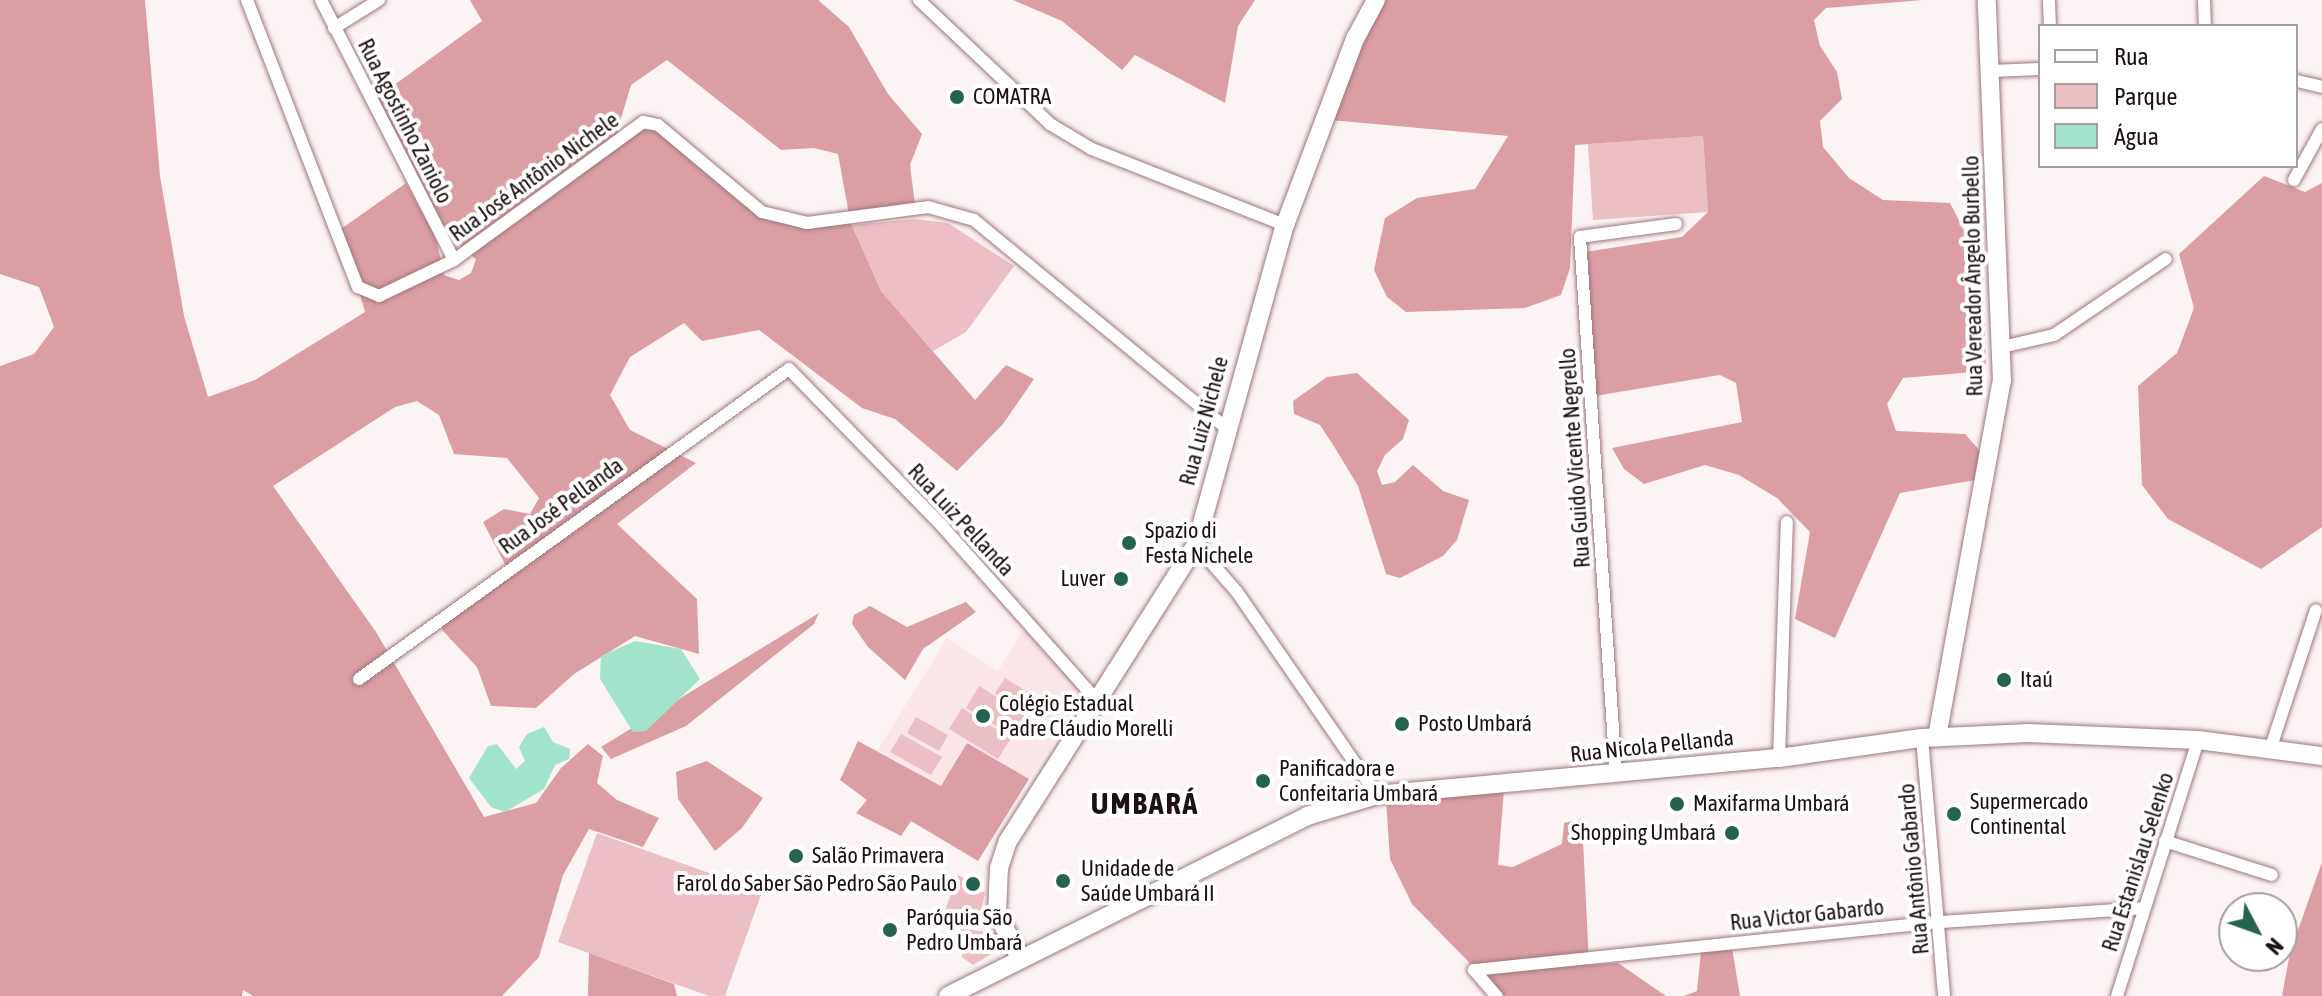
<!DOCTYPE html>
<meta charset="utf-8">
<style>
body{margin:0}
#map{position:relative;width:2322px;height:996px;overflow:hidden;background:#fcf3f4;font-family:"Asap Condensed",sans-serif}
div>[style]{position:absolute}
.built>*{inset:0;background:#fbe6e8}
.green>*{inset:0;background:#ebbfc3}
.forest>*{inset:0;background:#db9ea5}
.water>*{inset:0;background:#a2e4cb}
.roads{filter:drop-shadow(0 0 2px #9c767b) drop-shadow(0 0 2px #9c767b)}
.street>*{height:12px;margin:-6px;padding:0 6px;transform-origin:6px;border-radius:6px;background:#fff}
.secondary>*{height:18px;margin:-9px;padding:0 9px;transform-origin:9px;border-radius:9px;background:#fff}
.dots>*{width:22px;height:22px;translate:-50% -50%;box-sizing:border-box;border:4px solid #fff;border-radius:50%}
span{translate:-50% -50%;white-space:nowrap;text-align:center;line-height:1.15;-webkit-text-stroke:8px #fff;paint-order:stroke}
.poi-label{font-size:22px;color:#1e1012}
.left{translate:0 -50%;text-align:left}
.right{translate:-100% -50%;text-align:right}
.street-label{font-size:22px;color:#1e1012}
.district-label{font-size:30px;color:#1e1012;font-weight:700;letter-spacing:2px}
.legend{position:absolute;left:2038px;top:24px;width:260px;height:144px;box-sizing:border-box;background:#fff;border:2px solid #a59fa0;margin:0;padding:10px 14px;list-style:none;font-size:24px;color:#1e1012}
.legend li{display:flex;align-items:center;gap:16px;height:40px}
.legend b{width:40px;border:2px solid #a59fa0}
.north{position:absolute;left:2218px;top:892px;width:80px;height:80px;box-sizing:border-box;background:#fff;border:2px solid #a59fa0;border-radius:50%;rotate:131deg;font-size:22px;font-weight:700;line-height:32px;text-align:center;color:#1e1012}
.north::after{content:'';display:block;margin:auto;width:28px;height:36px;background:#256350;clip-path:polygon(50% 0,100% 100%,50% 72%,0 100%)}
</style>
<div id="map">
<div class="built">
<i style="clip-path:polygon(1024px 629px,1084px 695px,1029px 779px,967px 743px,941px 786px,878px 750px,947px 638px,998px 671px)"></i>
</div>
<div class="green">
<i style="clip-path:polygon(1703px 136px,1708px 212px,1593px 220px,1588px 144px)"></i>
<i style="clip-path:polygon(915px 219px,948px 223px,1014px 266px,966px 332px,933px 351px,881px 291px,852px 225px)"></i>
<i style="clip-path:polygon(1005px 678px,1036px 697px,1026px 713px,995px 693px)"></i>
<i style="clip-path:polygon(979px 686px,1025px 714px,1012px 736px,966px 708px)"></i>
<i style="clip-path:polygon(962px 708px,1011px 738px,998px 759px,949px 729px)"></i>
<i style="clip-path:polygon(916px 717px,948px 735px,939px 751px,907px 733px)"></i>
<i style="clip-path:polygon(901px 734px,942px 757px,931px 775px,890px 752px)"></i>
<i style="clip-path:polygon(597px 833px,762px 892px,725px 996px,709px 996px,558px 942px)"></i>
<i style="clip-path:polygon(958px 875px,966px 879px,966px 893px,985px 892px,980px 916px,944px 913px)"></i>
<i style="clip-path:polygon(961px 929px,1003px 933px,1005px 946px,973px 965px,962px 957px)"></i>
</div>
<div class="forest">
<i style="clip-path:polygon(evenodd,0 0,145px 0,160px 176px,184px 316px,208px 397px,255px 380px,365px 312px,341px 229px,406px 183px,436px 238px,444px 275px,459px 280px,471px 273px,476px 259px,443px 231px,375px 99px,482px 21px,470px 0,818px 0,849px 27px,888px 94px,922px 134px,910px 165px,915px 205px,850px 221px,881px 291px,975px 400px,1006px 365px,1034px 379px,1003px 424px,957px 471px,895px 419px,862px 408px,759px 330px,702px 341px,684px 323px,630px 357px,610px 395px,630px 430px,696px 463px,617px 524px,697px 599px,699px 654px,635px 636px,574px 674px,536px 708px,491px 706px,477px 667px,442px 630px,448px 609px,506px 566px,483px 522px,504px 509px,530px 514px,539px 498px,507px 458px,454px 454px,439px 415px,417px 401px,395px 407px,273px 486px,376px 632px,484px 817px,536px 803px,561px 768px,588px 744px,603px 756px,597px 783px,617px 800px,659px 818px,643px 847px,589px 829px,563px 875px,539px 957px,502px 996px,253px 996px,243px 990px,242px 996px,0 996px,0 366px,34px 354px,54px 327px,39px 287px,0 274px,0 0,667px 60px,781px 150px,814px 148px,838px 154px,850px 220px,765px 216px,742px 204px,658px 129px,617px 132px,631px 85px,667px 60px)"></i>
<i style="clip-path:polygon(1013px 0,1255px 0,1238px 26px,1225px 103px,1135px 55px,1122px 70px,1062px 21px)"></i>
<i style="clip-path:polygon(1382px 0,1923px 0,1826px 8px,1814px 20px,1820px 46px,1837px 72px,1842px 99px,1820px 121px,1823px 147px,1849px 178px,1883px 200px,1950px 203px,1983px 268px,1986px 371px,1903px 378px,1887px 404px,1896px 431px,1965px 434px,1980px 451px,1981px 479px,1900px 493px,1835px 638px,1795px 619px,1810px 532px,1777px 498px,1739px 475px,1705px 465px,1644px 484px,1624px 469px,1612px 448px,1742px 422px,1736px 383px,1720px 375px,1595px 396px,1585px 252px,1682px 237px,1708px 212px,1703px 136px,1575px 145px,1570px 268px,1561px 295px,1525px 308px,1406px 312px,1387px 297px,1374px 270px,1385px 218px,1417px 198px,1475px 189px,1508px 136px,1330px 120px)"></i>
<i style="clip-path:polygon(2264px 176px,2305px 192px,2322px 183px,2322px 527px,2261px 569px,2168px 519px,2142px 485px,2138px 386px,2177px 353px,2194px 308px,2179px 254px)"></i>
<i style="clip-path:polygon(1357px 373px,1409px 420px,1403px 439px,1385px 455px,1377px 471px,1382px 485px,1395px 482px,1413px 465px,1443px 491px,1469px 500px,1457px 540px,1443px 556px,1400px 578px,1386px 574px,1358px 486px,1335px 448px,1320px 425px,1294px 414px,1293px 401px,1327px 377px)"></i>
<i style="clip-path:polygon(966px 602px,976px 612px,923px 649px,905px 680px,868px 647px,852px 624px,854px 615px,870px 606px,907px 627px)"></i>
<i style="clip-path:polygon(819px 613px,814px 624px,686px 726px,611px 759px,601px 747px)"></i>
<i style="clip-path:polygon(858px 741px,941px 786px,967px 743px,1029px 779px,978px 861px,911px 821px,901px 836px,856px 813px,867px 800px,840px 780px)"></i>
<i style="clip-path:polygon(707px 761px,763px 798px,742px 828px,715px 851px,678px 799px,676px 772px)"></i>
<i style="clip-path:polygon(1504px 790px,1498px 865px,1513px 867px,1562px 844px,1564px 823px,1582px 819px,1589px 965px,1618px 963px,1666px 996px,1502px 996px,1412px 904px,1390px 859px,1386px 800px)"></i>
<i style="clip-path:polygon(2322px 862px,2322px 996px,2282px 996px,2290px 953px)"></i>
<i style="clip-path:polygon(1732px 948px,1740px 996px,1684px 996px,1697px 991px,1701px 951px)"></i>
<i style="clip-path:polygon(589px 953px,674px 984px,677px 996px,588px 996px)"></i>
</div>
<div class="water">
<i style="clip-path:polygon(635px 641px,681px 649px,700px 679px,646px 731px,633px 732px,600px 679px,601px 656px)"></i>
<i style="clip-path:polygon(544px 727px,553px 742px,570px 749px,569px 759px,555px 765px,544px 789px,505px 812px,491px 807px,469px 778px,488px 746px,497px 744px,516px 769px,525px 761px,519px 747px,527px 734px)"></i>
</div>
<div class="roads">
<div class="street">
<i style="left:247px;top:0;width:308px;rotate:68.9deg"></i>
<i style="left:358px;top:287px;width:23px;rotate:23deg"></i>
<i style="left:379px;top:296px;width:83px;rotate:-25.6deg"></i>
<i style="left:454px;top:260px;width:234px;rotate:-36.1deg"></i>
<i style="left:643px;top:122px;width:15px;rotate:11deg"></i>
<i style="left:658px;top:125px;width:136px;rotate:39.9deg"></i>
<i style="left:762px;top:212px;width:46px;rotate:13.7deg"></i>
<i style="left:807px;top:223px;width:122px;rotate:-7.5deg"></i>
<i style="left:928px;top:207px;width:48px;rotate:15.8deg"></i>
<i style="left:974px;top:220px;width:327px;rotate:39.5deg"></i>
<i style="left:321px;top:0;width:292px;rotate:62.9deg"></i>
<i style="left:919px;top:0;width:180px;rotate:43.4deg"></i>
<i style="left:1050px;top:124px;width:49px;rotate:30.8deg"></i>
<i style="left:1092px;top:149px;width:207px;rotate:21.5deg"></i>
<i style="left:2049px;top:0;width:26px;rotate:88deg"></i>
<i style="left:2204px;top:0;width:26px;rotate:88deg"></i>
<i style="left:334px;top:28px;width:53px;rotate:-31.9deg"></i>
<i style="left:1990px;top:71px;width:50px;rotate:-2.3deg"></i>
<i style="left:2297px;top:81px;width:26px;rotate:13deg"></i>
<i style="left:2294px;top:180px;width:58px;rotate:-61.2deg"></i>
<i style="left:2002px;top:347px;width:53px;rotate:-13deg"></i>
<i style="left:2054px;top:335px;width:135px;rotate:-34.2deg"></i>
<i style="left:1196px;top:545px;width:62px;rotate:48.9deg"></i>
<i style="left:1237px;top:592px;width:247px;rotate:55.4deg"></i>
<i style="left:359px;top:679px;width:530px;rotate:-35.79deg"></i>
<i style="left:789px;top:369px;width:219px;rotate:45.7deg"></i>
<i style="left:942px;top:526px;width:237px;rotate:48.4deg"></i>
<i style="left:1922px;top:738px;width:259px;rotate:85.1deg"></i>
<i style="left:2270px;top:750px;width:147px;rotate:-71.8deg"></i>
<i style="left:1779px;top:758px;width:236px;rotate:-88.1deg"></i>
<i style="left:1616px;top:774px;width:538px;rotate:-93.84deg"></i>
<i style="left:1580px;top:237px;width:97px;rotate:-7.7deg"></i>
<i style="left:2165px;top:841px;width:112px;rotate:17.6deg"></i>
<i style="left:1474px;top:970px;width:468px;rotate:-5.9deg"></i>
<i style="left:1940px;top:922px;width:204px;rotate:-3.9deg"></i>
<i style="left:1474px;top:970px;width:35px;rotate:49deg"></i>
<i style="left:2117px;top:996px;width:269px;rotate:-72.4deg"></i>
</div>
<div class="secondary">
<i style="left:1937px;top:737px;width:362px;rotate:-79.7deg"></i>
<i style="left:2002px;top:381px;width:381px;rotate:-92.3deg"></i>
<i style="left:1020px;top:958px;width:51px;rotate:-117.1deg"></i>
<i style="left:997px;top:913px;width:45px;rotate:-87.5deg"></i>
<i style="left:999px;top:868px;width:28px;rotate:-72deg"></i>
<i style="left:1008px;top:841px;width:351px;rotate:-57.6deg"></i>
<i style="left:1196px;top:545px;width:332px;rotate:-74.5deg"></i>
<i style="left:1285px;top:225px;width:199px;rotate:-69.4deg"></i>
<i style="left:1355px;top:39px;width:44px;rotate:-61.7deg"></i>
<i style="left:948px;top:996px;width:402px;rotate:-26.6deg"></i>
<i style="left:1307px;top:816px;width:73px;rotate:-16.7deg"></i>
<i style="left:1377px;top:795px;width:404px;rotate:-5.3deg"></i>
<i style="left:1779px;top:758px;width:144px;rotate:-8deg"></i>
<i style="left:1922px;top:738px;width:107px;rotate:-2.7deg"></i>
<i style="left:2029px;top:733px;width:169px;rotate:2.4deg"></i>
<i style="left:2198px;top:740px;width:125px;rotate:7.4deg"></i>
</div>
</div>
<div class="dots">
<i style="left:957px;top:97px;background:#256350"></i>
<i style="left:1129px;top:543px;background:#256350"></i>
<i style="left:1121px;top:579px;background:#256350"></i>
<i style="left:2004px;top:680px;background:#256350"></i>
<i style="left:983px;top:716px;background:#256350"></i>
<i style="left:1402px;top:724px;background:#256350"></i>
<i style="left:1263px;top:781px;background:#256350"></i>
<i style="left:1677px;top:804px;background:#256350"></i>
<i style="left:1954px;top:814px;background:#256350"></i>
<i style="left:1732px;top:833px;background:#256350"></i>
<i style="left:796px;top:856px;background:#256350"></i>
<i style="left:1063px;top:881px;background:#256350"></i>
<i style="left:973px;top:884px;background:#256350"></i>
<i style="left:890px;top:930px;background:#256350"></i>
</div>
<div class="poi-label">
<span class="left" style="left:973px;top:97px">COMATRA</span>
<span class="left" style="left:1145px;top:543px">Spazio di<br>Festa Nichele</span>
<span class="right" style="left:1105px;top:579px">Luver</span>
<span class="left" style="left:2020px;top:680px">Itaú</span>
<span class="left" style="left:999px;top:716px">Colégio Estadual<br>Padre Cláudio Morelli</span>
<span class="left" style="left:1418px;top:724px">Posto Umbará</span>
<span class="left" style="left:1279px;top:781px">Panificadora e<br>Confeitaria Umbará</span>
<span class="left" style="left:1970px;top:814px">Supermercado<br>Continental</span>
<span class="left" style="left:1693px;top:804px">Maxifarma Umbará</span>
<span class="right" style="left:1716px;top:833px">Shopping Umbará</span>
<span class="left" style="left:812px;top:856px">Salão Primavera</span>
<span class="left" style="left:1081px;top:881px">Unidade de<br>Saúde Umbará II</span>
<span class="right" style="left:957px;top:884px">Farol do Saber São Pedro São Paulo</span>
<span class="left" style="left:906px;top:930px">Paróquia São<br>Pedro Umbará</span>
</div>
<div class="street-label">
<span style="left:405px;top:121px;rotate:63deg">Rua Agostinho Zaniolo</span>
<span style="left:534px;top:177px;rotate:-36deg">Rua José Antônio Nichele</span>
<span style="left:1973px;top:276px;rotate:-91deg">Rua Vereador Ângelo Burbello</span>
<span style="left:1204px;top:421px;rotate:-75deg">Rua Luiz Nichele</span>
<span style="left:1575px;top:458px;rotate:-94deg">Rua Guido Vicente Negrello</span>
<span style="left:561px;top:506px;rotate:-36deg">Rua José Pellanda</span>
<span style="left:961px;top:520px;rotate:47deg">Rua Luiz Pellanda</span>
<span style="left:1652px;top:746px;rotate:-6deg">Rua Nicola Pellanda</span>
<span style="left:2138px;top:862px;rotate:-72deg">Rua Estanislau Selenko</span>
<span style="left:1914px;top:869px;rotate:-95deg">Rua Antônio Gabardo</span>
<span style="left:1807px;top:915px;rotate:-6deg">Rua Victor Gabardo</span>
</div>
<div class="district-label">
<span style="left:1145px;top:803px">UMBARÁ</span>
</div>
<ul class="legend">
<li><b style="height:10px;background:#fff"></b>Rua</li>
<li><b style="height:22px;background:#ebbfc3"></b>Parque</li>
<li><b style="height:22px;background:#a2e4cb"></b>Água</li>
</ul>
<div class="north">N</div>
</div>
